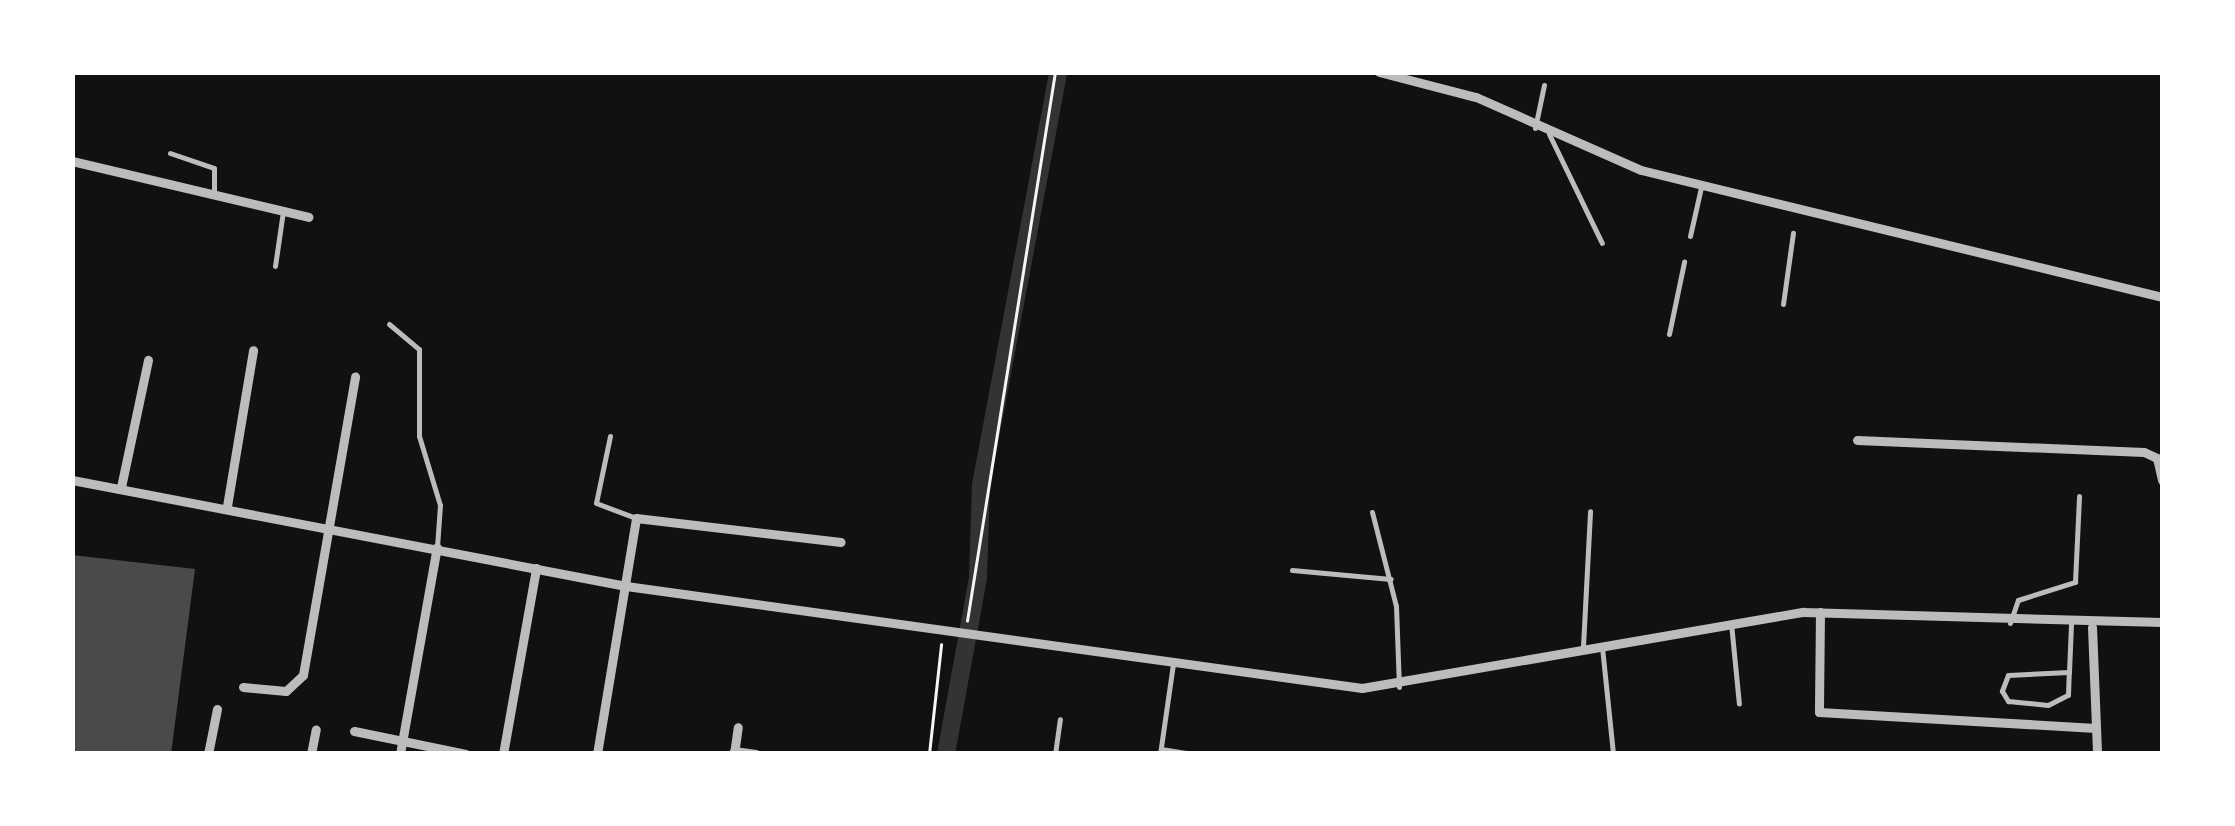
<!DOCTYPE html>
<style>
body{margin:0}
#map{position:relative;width:2235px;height:826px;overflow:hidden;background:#111;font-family:Arial,sans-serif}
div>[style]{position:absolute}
.canal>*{height:18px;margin:-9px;padding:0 9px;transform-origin:9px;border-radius:9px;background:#333}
.building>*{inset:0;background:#4a4a4a}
.path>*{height:2.5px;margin:-1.25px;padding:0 1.25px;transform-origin:1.25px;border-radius:1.25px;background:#f5f5f5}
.service>*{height:5px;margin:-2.5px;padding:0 2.5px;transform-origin:2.5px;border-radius:2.5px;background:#bcbcbc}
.minor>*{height:9px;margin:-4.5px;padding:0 4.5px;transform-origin:4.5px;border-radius:4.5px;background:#bcbcbc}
span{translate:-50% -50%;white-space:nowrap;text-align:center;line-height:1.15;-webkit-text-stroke:10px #fff;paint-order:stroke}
.frame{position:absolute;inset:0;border:75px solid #fff;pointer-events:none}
</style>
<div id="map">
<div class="canal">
<i style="left:946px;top:754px;width:179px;rotate:-79.7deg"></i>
<i style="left:978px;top:578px;width:93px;rotate:-88.2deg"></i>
<i style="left:981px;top:485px;width:420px;rotate:-79.4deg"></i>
</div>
<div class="building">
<i style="clip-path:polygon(72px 555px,195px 569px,171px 754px,72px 754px)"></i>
</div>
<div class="path">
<i style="left:967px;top:621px;width:556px;rotate:-80.89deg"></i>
<i style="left:929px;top:754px;width:110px;rotate:-83.7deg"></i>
</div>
<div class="service">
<i style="left:1535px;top:128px;width:44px;rotate:-78.2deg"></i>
<i style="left:1549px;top:134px;width:121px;rotate:64.1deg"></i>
<i style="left:170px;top:153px;width:46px;rotate:18.8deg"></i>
<i style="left:214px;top:168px;width:27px;rotate:90deg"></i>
<i style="left:1690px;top:236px;width:50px;rotate:-77.3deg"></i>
<i style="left:275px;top:266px;width:56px;rotate:-81.7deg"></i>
<i style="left:1783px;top:304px;width:72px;rotate:-82deg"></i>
<i style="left:389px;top:324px;width:39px;rotate:40deg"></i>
<i style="left:419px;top:349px;width:87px;rotate:90deg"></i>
<i style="left:419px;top:436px;width:72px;rotate:73.1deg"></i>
<i style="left:440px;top:505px;width:42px;rotate:94.1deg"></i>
<i style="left:1669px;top:334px;width:74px;rotate:-78.2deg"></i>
<i style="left:610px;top:436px;width:68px;rotate:101.8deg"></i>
<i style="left:596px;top:503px;width:43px;rotate:20.6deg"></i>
<i style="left:1372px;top:512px;width:97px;rotate:75.7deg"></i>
<i style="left:1396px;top:606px;width:81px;rotate:87.9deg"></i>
<i style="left:1292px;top:570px;width:99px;rotate:5.2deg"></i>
<i style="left:1731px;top:623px;width:81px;rotate:84.4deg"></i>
<i style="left:2010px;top:623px;width:24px;rotate:-71deg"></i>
<i style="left:2018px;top:600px;width:60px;rotate:-17.5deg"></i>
<i style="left:2075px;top:582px;width:86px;rotate:-87.3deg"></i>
<i style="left:1583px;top:646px;width:135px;rotate:-87deg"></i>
<i style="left:1602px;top:647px;width:108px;rotate:84.1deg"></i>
<i style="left:2069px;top:672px;width:61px;rotate:177.2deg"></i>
<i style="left:2008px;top:675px;width:17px;rotate:111deg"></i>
<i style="left:2002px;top:691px;width:12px;rotate:59deg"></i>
<i style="left:2008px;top:701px;width:40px;rotate:5.7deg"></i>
<i style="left:2048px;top:705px;width:22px;rotate:-27deg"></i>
<i style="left:2068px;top:695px;width:23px;rotate:-88deg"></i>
<i style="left:2069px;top:672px;width:48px;rotate:-87.6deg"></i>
<i style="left:1161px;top:749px;width:30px;rotate:9deg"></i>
<i style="left:1055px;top:754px;width:35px;rotate:-82deg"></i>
<i style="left:1160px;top:754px;width:91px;rotate:-81.8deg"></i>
</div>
<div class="minor">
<i style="left:1379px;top:72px;width:100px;rotate:14.5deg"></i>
<i style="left:1476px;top:97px;width:180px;rotate:23.9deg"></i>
<i style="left:1641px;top:170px;width:536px;rotate:13.7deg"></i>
<i style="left:72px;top:161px;width:243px;rotate:13.3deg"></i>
<i style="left:1857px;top:440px;width:287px;rotate:2.4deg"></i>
<i style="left:2144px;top:452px;width:14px;rotate:25deg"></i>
<i style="left:2157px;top:458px;width:23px;rotate:77deg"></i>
<i style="left:72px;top:480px;width:564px;rotate:10.83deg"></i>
<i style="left:626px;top:586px;width:743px;rotate:7.89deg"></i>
<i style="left:1362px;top:688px;width:448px;rotate:-9.8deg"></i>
<i style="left:1803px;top:612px;width:359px;rotate:1.6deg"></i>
<i style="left:121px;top:487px;width:130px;rotate:-78deg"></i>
<i style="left:227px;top:506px;width:158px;rotate:-80.5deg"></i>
<i style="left:1820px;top:612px;width:100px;rotate:90.6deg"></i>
<i style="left:1819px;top:712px;width:277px;rotate:3.3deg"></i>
<i style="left:2092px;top:627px;width:127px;rotate:87.7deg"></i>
<i style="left:243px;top:687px;width:43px;rotate:5.3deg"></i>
<i style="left:286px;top:691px;width:23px;rotate:-43deg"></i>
<i style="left:303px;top:675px;width:303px;rotate:-80.1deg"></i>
<i style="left:354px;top:731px;width:114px;rotate:11.6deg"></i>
<i style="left:734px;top:751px;width:22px;rotate:8deg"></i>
<i style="left:208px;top:754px;width:46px;rotate:-78.7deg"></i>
<i style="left:311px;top:754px;width:25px;rotate:-79deg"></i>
<i style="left:400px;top:754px;width:210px;rotate:-79.9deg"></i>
<i style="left:503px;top:754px;width:189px;rotate:-79.9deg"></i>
<i style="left:597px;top:754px;width:239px;rotate:-80.6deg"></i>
<i style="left:636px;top:518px;width:206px;rotate:6.7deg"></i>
<i style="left:734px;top:754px;width:27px;rotate:-82deg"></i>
</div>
<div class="frame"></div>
</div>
